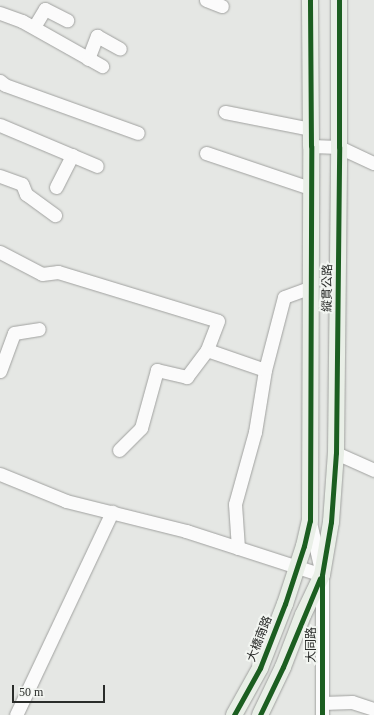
<!DOCTYPE html>
<meta charset="utf-8">
<style>
body{margin:0}
#map{position:relative;width:374px;height:715px;overflow:hidden;background:#e5e7e4;font-family:"Times New Roman","Noto Sans TC",serif}
div>[style]{position:absolute}
.roads{filter:drop-shadow(0 0 1px #a0a19f) drop-shadow(0 0 1px #a0a19f)}
.minor>*{height:13px;margin:-6.5px;padding:0 6.5px;transform-origin:6.5px;border-radius:6.5px;background:#fbfbfb}
.major>*{height:16px;margin:-8px;padding:0 8px;transform-origin:8px;border-radius:8px;background:#e9efe7}
.cycleway>*{height:5px;margin:-2.5px;padding:0 2.5px;transform-origin:2.5px;border-radius:2.5px;background:#1b5e20}
span{translate:-50% -50%;white-space:nowrap;text-align:center;line-height:1.15;-webkit-text-stroke:4px #f2f5f1;paint-order:stroke}
.street-label{font-size:12px;color:#2a2c2a}
.scale{position:absolute;left:12px;top:685px;width:93px;height:18px;box-sizing:border-box;border:2px solid #2a2c2a;border-top:0;padding-left:5px;font-size:12px;line-height:14px;white-space:nowrap;color:#2a2c2a;-webkit-text-stroke:3px #f2f5f1;paint-order:stroke}
</style>
<div id="map">
<div class="roads">
<div class="minor">
<i style="left:206px;top:0;width:17px;rotate:21deg"></i>
<i style="left:0;top:13px;width:23px;rotate:20deg"></i>
<i style="left:22px;top:21px;width:92px;rotate:29.4deg"></i>
<i style="left:34px;top:27px;width:21px;rotate:-59deg"></i>
<i style="left:45px;top:9px;width:25px;rotate:27deg"></i>
<i style="left:88px;top:59px;width:25px;rotate:-69deg"></i>
<i style="left:97px;top:36px;width:26px;rotate:29deg"></i>
<i style="left:0;top:81px;width:6px;rotate:39deg"></i>
<i style="left:5px;top:85px;width:141px;rotate:19.8deg"></i>
<i style="left:225px;top:112px;width:88px;rotate:11.2deg"></i>
<i style="left:0;top:125px;width:105px;rotate:22.9deg"></i>
<i style="left:311px;top:146px;width:28px;rotate:2deg"></i>
<i style="left:339px;top:147px;width:38px;rotate:25deg"></i>
<i style="left:206px;top:153px;width:110px;rotate:18.6deg"></i>
<i style="left:0;top:176px;width:23px;rotate:20deg"></i>
<i style="left:22px;top:184px;width:11px;rotate:68deg"></i>
<i style="left:26px;top:194px;width:36px;rotate:36deg"></i>
<i style="left:56px;top:187px;width:36px;rotate:-63deg"></i>
<i style="left:0;top:252px;width:47px;rotate:27.6deg"></i>
<i style="left:42px;top:274px;width:16px;rotate:-7deg"></i>
<i style="left:58px;top:272px;width:167px;rotate:17deg"></i>
<i style="left:218px;top:321px;width:31px;rotate:111deg"></i>
<i style="left:207px;top:350px;width:34px;rotate:127deg"></i>
<i style="left:187px;top:377px;width:31px;rotate:-167deg"></i>
<i style="left:157px;top:370px;width:60px;rotate:105.4deg"></i>
<i style="left:141px;top:428px;width:31px;rotate:135deg"></i>
<i style="left:207px;top:350px;width:61px;rotate:19deg"></i>
<i style="left:0;top:371px;width:40px;rotate:-69.8deg"></i>
<i style="left:14px;top:333px;width:25px;rotate:-9deg"></i>
<i style="left:336px;top:453px;width:42px;rotate:24.1deg"></i>
<i style="left:0;top:474px;width:71px;rotate:22.2deg"></i>
<i style="left:66px;top:501px;width:124px;rotate:14deg"></i>
<i style="left:186px;top:531px;width:143px;rotate:17.9deg"></i>
<i style="left:310px;top:522px;width:54px;rotate:77.2deg"></i>
<i style="left:322px;top:575px;width:140px;rotate:90deg"></i>
<i style="left:238px;top:548px;width:44px;rotate:-93.9deg"></i>
<i style="left:235px;top:504px;width:75px;rotate:-74.5deg"></i>
<i style="left:255px;top:432px;width:63px;rotate:-80.8deg"></i>
<i style="left:265px;top:370px;width:75px;rotate:-75.4deg"></i>
<i style="left:284px;top:297px;width:27px;rotate:-20deg"></i>
<i style="left:322px;top:703px;width:30px;rotate:-2deg"></i>
<i style="left:352px;top:702px;width:23px;rotate:18deg"></i>
<i style="left:16px;top:715px;width:225px;rotate:-64.7deg"></i>
</div>
<div class="major">
<i style="left:234px;top:715px;width:54px;rotate:-61deg"></i>
<i style="left:260px;top:668px;width:69px;rotate:-68.7deg"></i>
<i style="left:285px;top:604px;width:61px;rotate:-71.9deg"></i>
<i style="left:304px;top:546px;width:26px;rotate:-77deg"></i>
<i style="left:310px;top:521px;width:375px;rotate:-89.8deg"></i>
<i style="left:311px;top:146px;width:146px;rotate:-90.4deg"></i>
<i style="left:260px;top:715px;width:53px;rotate:-64.4deg"></i>
<i style="left:283px;top:667px;width:56px;rotate:-69deg"></i>
<i style="left:303px;top:615px;width:44px;rotate:-64.6deg"></i>
<i style="left:322px;top:575px;width:54px;rotate:-80.4deg"></i>
<i style="left:331px;top:522px;width:69px;rotate:-85.9deg"></i>
<i style="left:336px;top:453px;width:306px;rotate:-89.4deg"></i>
<i style="left:339px;top:147px;width:147px;rotate:-90deg"></i>
</div>
</div>
<div class="cycleway">
<i style="left:234px;top:715px;width:54px;rotate:-61deg"></i>
<i style="left:260px;top:668px;width:69px;rotate:-68.7deg"></i>
<i style="left:285px;top:604px;width:61px;rotate:-71.9deg"></i>
<i style="left:304px;top:546px;width:26px;rotate:-77deg"></i>
<i style="left:310px;top:521px;width:375px;rotate:-89.8deg"></i>
<i style="left:311px;top:146px;width:146px;rotate:-90.4deg"></i>
<i style="left:260px;top:715px;width:53px;rotate:-64.4deg"></i>
<i style="left:283px;top:667px;width:96px;rotate:-67.4deg"></i>
<i style="left:322px;top:715px;width:140px;rotate:-90deg"></i>
<i style="left:322px;top:575px;width:54px;rotate:-80.4deg"></i>
<i style="left:331px;top:522px;width:69px;rotate:-85.9deg"></i>
<i style="left:336px;top:453px;width:306px;rotate:-89.4deg"></i>
<i style="left:339px;top:147px;width:147px;rotate:-90deg"></i>
</div>
<div class="street-label">
<span style="left:328px;top:288px;rotate:-89deg">縱貫公路</span>
<span style="left:260px;top:639px;rotate:-68deg">大橋南路</span>
<span style="left:312px;top:645px;rotate:-90deg">大同路</span>
</div>
<div class="scale">50 m</div>
</div>
